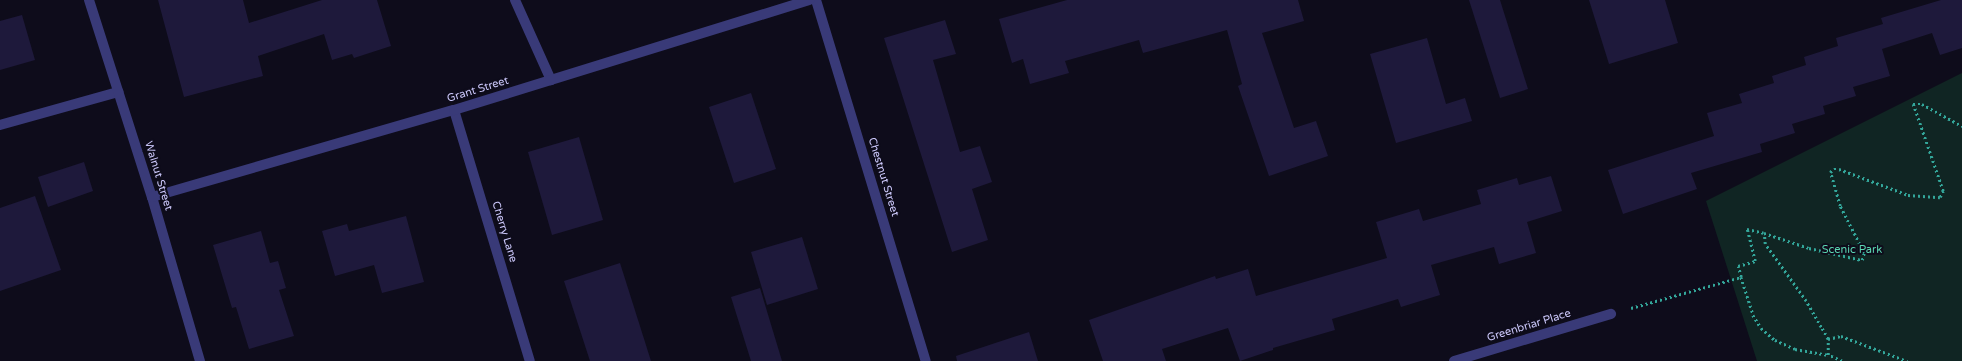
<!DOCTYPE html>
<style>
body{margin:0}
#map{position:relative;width:1962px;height:361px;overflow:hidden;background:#0e0c1b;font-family:"Varela Round",sans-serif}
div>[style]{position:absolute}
.green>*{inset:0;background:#102523}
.building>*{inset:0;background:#1e193b}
.path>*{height:2.5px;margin-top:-1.25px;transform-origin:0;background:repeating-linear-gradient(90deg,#33a69a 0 2px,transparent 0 5px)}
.service>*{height:10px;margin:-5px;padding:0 5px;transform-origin:5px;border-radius:5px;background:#393a78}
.minor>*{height:10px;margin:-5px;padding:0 5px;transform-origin:5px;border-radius:5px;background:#393a78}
span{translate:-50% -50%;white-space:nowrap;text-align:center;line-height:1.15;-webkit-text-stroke:4px #0e0c1b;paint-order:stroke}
.street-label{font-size:11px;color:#cdc9fc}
.park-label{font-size:11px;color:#5bd7b2}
</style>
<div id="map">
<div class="green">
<i style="clip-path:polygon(1962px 73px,1962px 361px,1757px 361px,1706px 201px)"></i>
</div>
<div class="building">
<i style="clip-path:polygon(158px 0,243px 0,249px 23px,322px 0,377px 0,391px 46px,354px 58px,352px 54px,332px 60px,324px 34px,258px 56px,263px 76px,184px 97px)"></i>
<i style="clip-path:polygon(1067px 0,1298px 0,1304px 21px,1262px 33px,1294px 128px,1316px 121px,1328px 156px,1269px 176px,1238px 86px,1242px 84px,1227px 30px,1143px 53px,1139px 40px,1065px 61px,1069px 73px,1030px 84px,1023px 59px,1012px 63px,999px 19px)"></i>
<i style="clip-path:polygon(1469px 0,1500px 0,1528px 89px,1500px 98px)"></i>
<i style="clip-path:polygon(1589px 0,1665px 0,1678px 43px,1609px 64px)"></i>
<i style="clip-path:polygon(1941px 0,1962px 0,1962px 48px,1940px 55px,1932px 33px,1882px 49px,1890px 76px,1853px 87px,1856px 96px,1823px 106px,1825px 114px,1792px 124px,1795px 133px,1760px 144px,1762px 152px,1691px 173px,1697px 189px,1623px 214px,1608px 170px,1714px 136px,1707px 113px,1742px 103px,1739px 94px,1774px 83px,1772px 76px,1806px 65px,1804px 57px,1838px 46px,1836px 38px,1883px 24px,1881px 18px)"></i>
<i style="clip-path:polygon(22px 15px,35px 60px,0 70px,0 21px)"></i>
<i style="clip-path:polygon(945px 20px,956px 54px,933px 60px,960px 152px,980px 146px,992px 182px,972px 189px,988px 240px,952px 252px,884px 38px)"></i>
<i style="clip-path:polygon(1427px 38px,1446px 104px,1465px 98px,1472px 121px,1396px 143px,1370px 54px)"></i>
<i style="clip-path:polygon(751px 93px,776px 169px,734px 183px,709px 107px)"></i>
<i style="clip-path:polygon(579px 137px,603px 220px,552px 235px,528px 152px)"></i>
<i style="clip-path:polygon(84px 162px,93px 191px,48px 207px,38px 177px)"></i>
<i style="clip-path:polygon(1551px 176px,1562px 211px,1527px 222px,1536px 253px,1499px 264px,1494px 247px,1431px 265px,1440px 295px,1401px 307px,1398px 299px,1332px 319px,1335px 330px,1273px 348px,1273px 350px,1240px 361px,1228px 328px,1162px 349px,1166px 361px,1103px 361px,1089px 320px,1215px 276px,1216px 279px,1248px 269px,1256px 296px,1387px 258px,1376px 222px,1419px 209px,1423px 221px,1481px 204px,1477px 190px,1517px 178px,1519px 185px)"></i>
<i style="clip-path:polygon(35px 196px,61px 270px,0 291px,0 208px)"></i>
<i style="clip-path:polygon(406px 216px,424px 282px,382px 293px,374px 265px,335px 276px,322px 231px,347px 224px,349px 231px)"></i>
<i style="clip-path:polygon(261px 231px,270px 263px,278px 261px,286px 288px,279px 290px,294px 336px,249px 349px,236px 307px,232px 308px,213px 245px)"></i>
<i style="clip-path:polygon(802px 237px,818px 289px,767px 305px,751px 252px)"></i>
<i style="clip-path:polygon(620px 263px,651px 361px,590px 361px,564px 281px)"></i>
<i style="clip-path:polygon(760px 288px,782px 361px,751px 361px,731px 297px)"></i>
<i style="clip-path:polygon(1029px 332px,1038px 361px,957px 361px,956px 356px)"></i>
</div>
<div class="path">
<i style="left:1741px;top:277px;width:11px;rotate:-105deg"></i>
<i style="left:1738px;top:266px;width:18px;rotate:-16deg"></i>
<i style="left:1755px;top:261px;width:33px;rotate:-104deg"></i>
<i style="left:1747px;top:229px;width:17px;rotate:13deg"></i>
<i style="left:1631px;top:308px;width:114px;rotate:-15.7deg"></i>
<i style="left:1741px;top:277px;width:40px;rotate:72deg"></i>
<i style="left:1753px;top:315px;width:15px;rotate:58deg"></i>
<i style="left:1761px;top:328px;width:18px;rotate:41deg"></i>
<i style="left:1775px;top:340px;width:22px;rotate:24deg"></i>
<i style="left:1795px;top:349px;width:34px;rotate:10deg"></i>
<i style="left:1828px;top:339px;width:13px;rotate:-13deg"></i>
<i style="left:1841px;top:336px;width:71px;rotate:20.7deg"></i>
<i style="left:1842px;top:361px;width:15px;rotate:-157deg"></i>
<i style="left:1828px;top:355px;width:16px;rotate:-90deg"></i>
<i style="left:1828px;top:339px;width:14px;rotate:-120deg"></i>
<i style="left:1821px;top:327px;width:30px;rotate:-120deg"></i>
<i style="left:1806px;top:301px;width:70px;rotate:-125.7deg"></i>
<i style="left:1765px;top:244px;width:11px;rotate:-95deg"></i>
<i style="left:1764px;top:233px;width:47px;rotate:18.4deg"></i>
<i style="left:1809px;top:248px;width:54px;rotate:12.8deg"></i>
<i style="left:1862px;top:260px;width:7px;rotate:-74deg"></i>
<i style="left:1864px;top:253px;width:53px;rotate:-117.1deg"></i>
<i style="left:1840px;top:206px;width:35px;rotate:-106deg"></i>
<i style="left:1830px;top:172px;width:5px;rotate:-37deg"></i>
<i style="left:1834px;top:169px;width:5px"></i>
<i style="left:1839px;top:169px;width:74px;rotate:20.6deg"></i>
<i style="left:1908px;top:195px;width:32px;rotate:4deg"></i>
<i style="left:1940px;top:197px;width:7px;rotate:-63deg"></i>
<i style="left:1943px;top:191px;width:92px;rotate:-109deg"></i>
<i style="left:1913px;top:104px;width:9px"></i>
<i style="left:1922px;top:104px;width:46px;rotate:28.8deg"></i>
</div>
<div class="service">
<i style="left:0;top:125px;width:123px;rotate:-15.6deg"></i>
</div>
<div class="minor">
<i style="left:89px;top:0;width:207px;rotate:72.3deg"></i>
<i style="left:152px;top:197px;width:171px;rotate:73.7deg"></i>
<i style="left:515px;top:0;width:88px;rotate:65.8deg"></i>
<i style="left:816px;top:0;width:377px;rotate:73.1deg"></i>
<i style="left:454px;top:110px;width:262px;rotate:73.2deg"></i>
<i style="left:152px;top:197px;width:314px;rotate:-16.1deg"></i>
<i style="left:454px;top:110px;width:372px;rotate:-17.2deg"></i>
<i style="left:1454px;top:361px;width:164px;rotate:-16.7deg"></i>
</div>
<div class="street-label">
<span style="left:478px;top:90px;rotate:-17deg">Grant Street</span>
<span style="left:158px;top:176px;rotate:73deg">Walnut Street</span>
<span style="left:883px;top:177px;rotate:73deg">Chestnut Street</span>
<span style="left:504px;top:232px;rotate:73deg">Cherry Lane</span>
<span style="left:1529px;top:326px;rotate:-17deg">Greenbriar Place</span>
</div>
<div class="park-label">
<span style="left:1852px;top:250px">Scenic Park</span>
</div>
</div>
